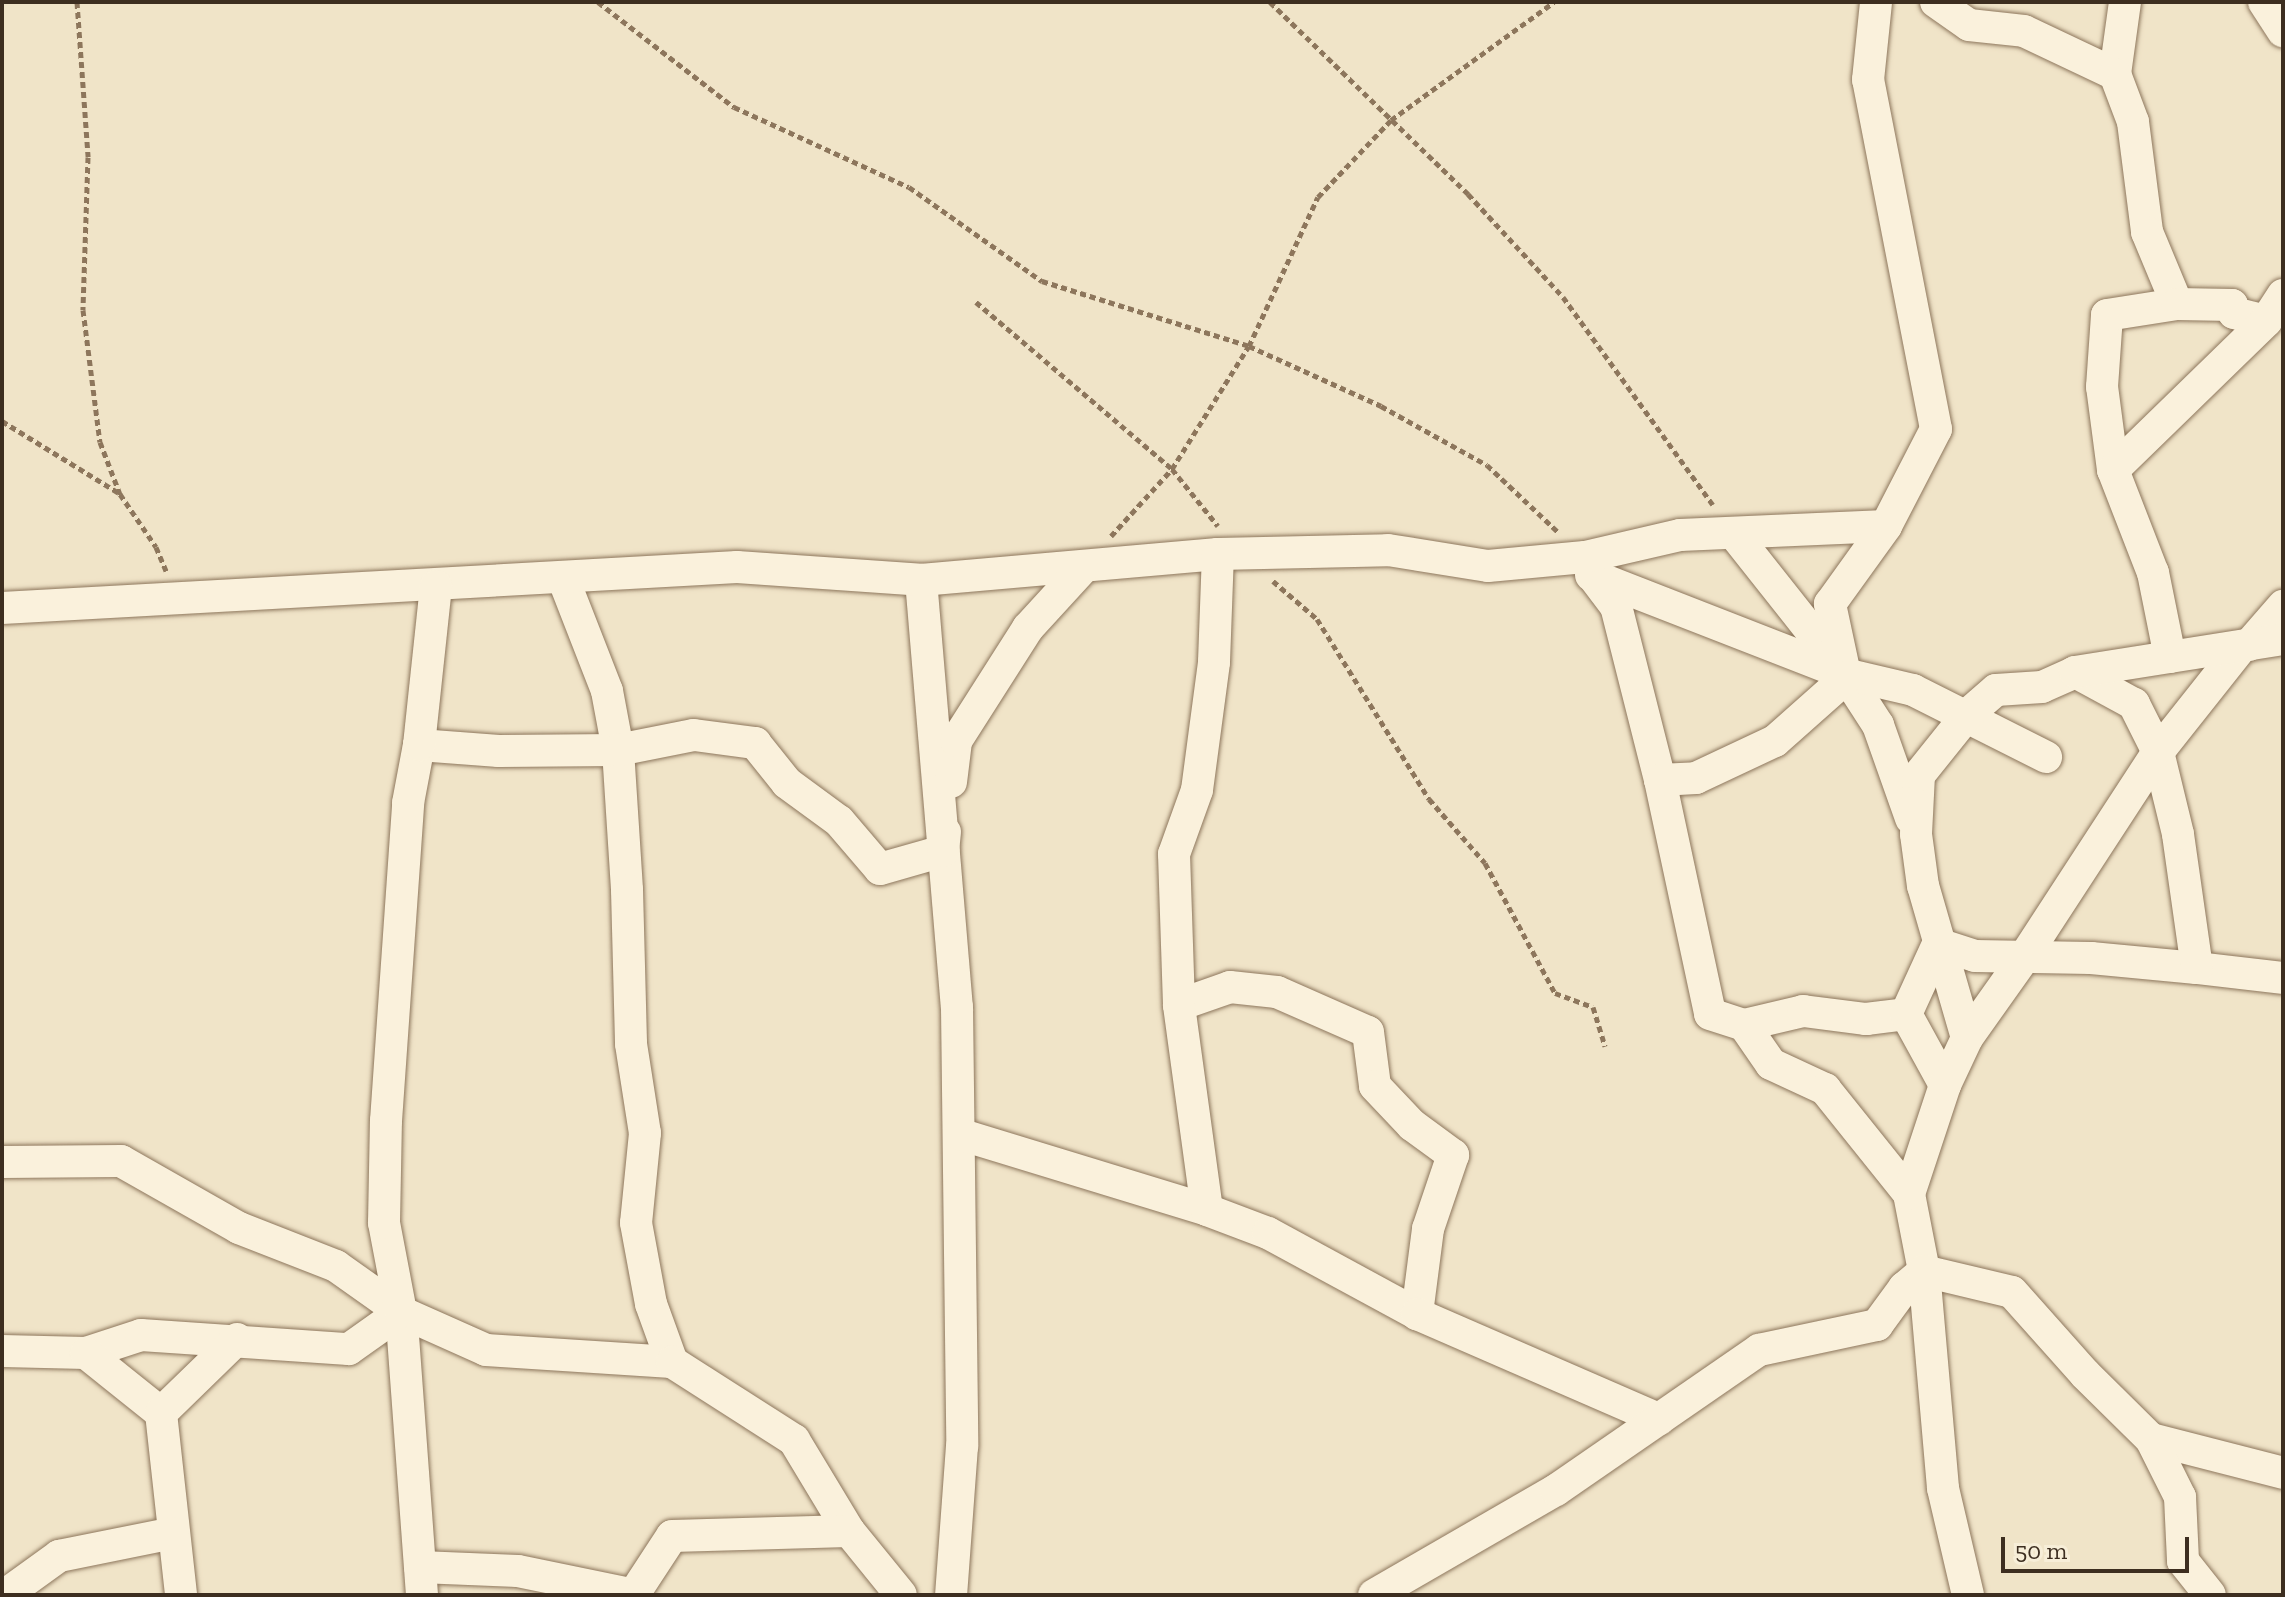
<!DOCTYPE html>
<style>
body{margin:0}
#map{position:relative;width:2285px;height:1597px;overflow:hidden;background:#f0e4c8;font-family:"Zilla Slab",serif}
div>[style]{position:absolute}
.path>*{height:5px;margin-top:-2.5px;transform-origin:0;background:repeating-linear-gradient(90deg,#8d765c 0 6px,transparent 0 10px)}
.roads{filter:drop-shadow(0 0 2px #8d765c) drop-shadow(0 0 2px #8d765c)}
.minor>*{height:32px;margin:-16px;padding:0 16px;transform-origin:16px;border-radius:16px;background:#faf1dc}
span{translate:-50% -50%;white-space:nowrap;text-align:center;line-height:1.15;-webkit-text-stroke:6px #f7eed8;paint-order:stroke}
.frame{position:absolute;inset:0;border:4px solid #3d2e20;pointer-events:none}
.scale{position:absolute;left:2001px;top:1537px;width:188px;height:36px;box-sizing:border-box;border:4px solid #3d2e20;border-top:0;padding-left:10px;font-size:24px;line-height:28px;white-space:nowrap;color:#3d2e20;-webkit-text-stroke:6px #f7eed8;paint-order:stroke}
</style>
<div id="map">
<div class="path">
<i style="left:77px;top:2px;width:155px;rotate:85.9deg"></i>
<i style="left:88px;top:157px;width:153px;rotate:91.9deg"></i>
<i style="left:83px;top:310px;width:133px;rotate:82.7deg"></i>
<i style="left:100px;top:442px;width:56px;rotate:69deg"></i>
<i style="left:120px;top:494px;width:64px;rotate:55.8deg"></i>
<i style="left:156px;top:547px;width:26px;rotate:67deg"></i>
<i style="left:598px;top:2px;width:172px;rotate:37.7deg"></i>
<i style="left:734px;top:107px;width:192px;rotate:24.6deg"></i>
<i style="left:909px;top:187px;width:163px;rotate:35.3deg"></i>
<i style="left:1042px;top:281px;width:217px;rotate:17.4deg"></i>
<i style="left:1249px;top:346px;width:145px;rotate:24.4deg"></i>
<i style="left:1381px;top:406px;width:121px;rotate:29.1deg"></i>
<i style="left:1487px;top:465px;width:98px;rotate:43.3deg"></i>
<i style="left:1270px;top:2px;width:276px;rotate:44.1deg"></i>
<i style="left:1468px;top:194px;width:140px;rotate:47.3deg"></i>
<i style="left:1563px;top:297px;width:256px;rotate:54.2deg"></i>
<i style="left:976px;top:302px;width:257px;rotate:40.4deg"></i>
<i style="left:1172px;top:469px;width:73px;rotate:51.1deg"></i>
<i style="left:2px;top:421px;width:137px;rotate:31.6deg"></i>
<i style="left:1111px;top:536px;width:91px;rotate:-47.7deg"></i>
<i style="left:1172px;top:469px;width:145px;rotate:-58deg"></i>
<i style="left:1249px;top:346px;width:164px;rotate:-65.2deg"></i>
<i style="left:1318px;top:197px;width:106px;rotate:-46.5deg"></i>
<i style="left:1391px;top:120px;width:201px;rotate:-35.9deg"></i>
<i style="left:1273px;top:581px;width:58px;rotate:40.8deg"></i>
<i style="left:1317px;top:619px;width:212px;rotate:58.1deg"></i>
<i style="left:1429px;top:799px;width:85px;rotate:48.8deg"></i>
<i style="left:1485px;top:863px;width:148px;rotate:61.7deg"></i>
<i style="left:1555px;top:993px;width:40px;rotate:20.2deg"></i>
<i style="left:1593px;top:1007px;width:41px;rotate:72.9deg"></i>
</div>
<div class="roads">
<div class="minor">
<i style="left:1936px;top:2px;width:40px;rotate:34.9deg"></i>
<i style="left:1969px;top:25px;width:55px;rotate:6.2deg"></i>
<i style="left:2024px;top:31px;width:101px;rotate:25.3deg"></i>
<i style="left:2125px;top:2px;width:73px;rotate:97.9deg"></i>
<i style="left:2115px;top:74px;width:51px;rotate:69.4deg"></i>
<i style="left:2133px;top:122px;width:111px;rotate:82.7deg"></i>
<i style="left:2147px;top:232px;width:78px;rotate:67.4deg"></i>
<i style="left:2264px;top:2px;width:35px;rotate:57deg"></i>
<i style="left:2113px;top:470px;width:84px;rotate:-97.5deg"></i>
<i style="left:2102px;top:387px;width:72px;rotate:-86deg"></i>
<i style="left:2107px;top:315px;width:71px;rotate:-8.9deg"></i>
<i style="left:2177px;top:304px;width:55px;rotate:1deg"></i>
<i style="left:2232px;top:305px;width:8px;rotate:76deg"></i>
<i style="left:2234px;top:313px;width:33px;rotate:14deg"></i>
<i style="left:1735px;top:535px;width:177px;rotate:51.6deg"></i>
<i style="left:1845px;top:674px;width:61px;rotate:57.1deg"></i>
<i style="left:1878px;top:725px;width:99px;rotate:70.5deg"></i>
<i style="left:1591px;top:575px;width:273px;rotate:21.3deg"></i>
<i style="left:1845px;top:674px;width:70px;rotate:13.2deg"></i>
<i style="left:1913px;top:690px;width:149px;rotate:26.7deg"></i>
<i style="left:1593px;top:576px;width:38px;rotate:53deg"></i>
<i style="left:1616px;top:606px;width:179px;rotate:75.8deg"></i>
<i style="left:1660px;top:780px;width:239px;rotate:77.9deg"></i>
<i style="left:1710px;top:1014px;width:36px;rotate:18deg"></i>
<i style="left:1744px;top:1025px;width:47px;rotate:55.3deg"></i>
<i style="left:1771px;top:1064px;width:60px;rotate:24.8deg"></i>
<i style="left:1825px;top:1089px;width:134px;rotate:51.3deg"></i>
<i style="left:563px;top:578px;width:121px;rotate:68.7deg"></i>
<i style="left:607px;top:691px;width:60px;rotate:79.4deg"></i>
<i style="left:618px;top:750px;width:140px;rotate:86.3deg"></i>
<i style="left:627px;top:890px;width:154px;rotate:88.5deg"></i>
<i style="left:631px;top:1044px;width:90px;rotate:81.1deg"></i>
<i style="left:645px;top:1133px;width:90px;rotate:95.7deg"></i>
<i style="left:636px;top:1223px;width:82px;rotate:79.5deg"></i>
<i style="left:651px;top:1304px;width:62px;rotate:70.1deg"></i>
<i style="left:921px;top:580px;width:429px;rotate:85.2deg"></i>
<i style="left:957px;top:1007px;width:439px;rotate:89.3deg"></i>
<i style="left:962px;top:1446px;width:149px;rotate:94.2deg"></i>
<i style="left:2px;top:608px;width:736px;rotate:-3.19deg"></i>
<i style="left:737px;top:567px;width:184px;rotate:4deg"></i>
<i style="left:921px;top:580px;width:298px;rotate:-5deg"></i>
<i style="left:1218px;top:554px;width:170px;rotate:-1.3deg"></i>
<i style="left:1388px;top:550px;width:101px;rotate:9.1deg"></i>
<i style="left:1488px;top:566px;width:97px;rotate:-5.3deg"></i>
<i style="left:1585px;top:557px;width:98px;rotate:-13deg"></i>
<i style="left:1680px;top:535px;width:206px;rotate:-2.5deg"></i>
<i style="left:2249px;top:645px;width:52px;rotate:-48.9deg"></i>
<i style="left:2170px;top:657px;width:86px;rotate:-101.4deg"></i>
<i style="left:2153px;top:573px;width:110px;rotate:-111.2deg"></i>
<i style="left:2113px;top:470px;width:214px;rotate:-44.2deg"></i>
<i style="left:2266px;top:321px;width:31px;rotate:-57deg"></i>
<i style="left:1845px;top:674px;width:72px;rotate:-102.1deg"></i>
<i style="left:1830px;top:604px;width:96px;rotate:-54.3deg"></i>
<i style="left:1886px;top:526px;width:109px;rotate:-62.7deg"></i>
<i style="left:1936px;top:429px;width:356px;rotate:-101deg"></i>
<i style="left:1868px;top:80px;width:78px;rotate:-84.1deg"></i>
<i style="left:419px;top:745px;width:80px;rotate:4.3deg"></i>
<i style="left:499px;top:751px;width:119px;rotate:-0.5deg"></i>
<i style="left:618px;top:750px;width:77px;rotate:-11.2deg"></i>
<i style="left:694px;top:735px;width:62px;rotate:7.5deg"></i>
<i style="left:755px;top:743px;width:51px;rotate:51.3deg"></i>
<i style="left:787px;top:783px;width:64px;rotate:36.2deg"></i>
<i style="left:839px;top:821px;width:63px;rotate:49.5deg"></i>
<i style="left:880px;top:869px;width:66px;rotate:-15.9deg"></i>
<i style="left:943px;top:851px;width:19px;rotate:-84deg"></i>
<i style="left:1660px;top:780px;width:36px;rotate:-3deg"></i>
<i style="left:1696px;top:778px;width:87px;rotate:-25.1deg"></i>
<i style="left:1775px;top:741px;width:96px;rotate:-41.6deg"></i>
<i style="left:951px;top:782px;width:41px;rotate:-83deg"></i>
<i style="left:956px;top:741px;width:134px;rotate:-57.5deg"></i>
<i style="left:1028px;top:628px;width:81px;rotate:-47.5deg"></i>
<i style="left:2197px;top:968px;width:87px;rotate:6.6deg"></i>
<i style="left:1179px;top:1005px;width:54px;rotate:-19.4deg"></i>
<i style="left:1230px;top:987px;width:47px;rotate:6.1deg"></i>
<i style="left:1277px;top:992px;width:99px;rotate:23.7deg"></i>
<i style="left:1368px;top:1032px;width:54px;rotate:82.6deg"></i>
<i style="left:1375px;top:1086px;width:54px;rotate:46.5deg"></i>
<i style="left:1412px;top:1125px;width:51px;rotate:36.2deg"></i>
<i style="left:1453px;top:1155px;width:78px;rotate:108.7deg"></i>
<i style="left:1428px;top:1229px;width:86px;rotate:97.4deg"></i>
<i style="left:1744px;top:1025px;width:61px;rotate:-13.3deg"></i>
<i style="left:1803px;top:1011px;width:64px;rotate:7.2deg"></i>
<i style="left:1866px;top:1019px;width:40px;rotate:-7.1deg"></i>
<i style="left:1967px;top:1038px;width:100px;rotate:-54.7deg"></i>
<i style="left:2025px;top:956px;width:244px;rotate:-56.9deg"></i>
<i style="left:2158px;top:752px;width:54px;rotate:-116.6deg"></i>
<i style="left:2134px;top:704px;width:67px;rotate:-151.5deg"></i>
<i style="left:1945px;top:1085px;width:81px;rotate:-118.8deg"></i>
<i style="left:1906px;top:1014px;width:77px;rotate:-65.4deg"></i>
<i style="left:1938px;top:944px;width:39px;rotate:18deg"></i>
<i style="left:1975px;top:956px;width:116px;rotate:1deg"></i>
<i style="left:2091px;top:958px;width:106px;rotate:5.4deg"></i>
<i style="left:2197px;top:968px;width:135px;rotate:-98.1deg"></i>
<i style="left:2178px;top:834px;width:84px;rotate:-103.7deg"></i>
<i style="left:2158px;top:752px;width:135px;rotate:-51.6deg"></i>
<i style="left:959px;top:1134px;width:259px;rotate:17deg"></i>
<i style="left:1207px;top:1210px;width:65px;rotate:20.7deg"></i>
<i style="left:1268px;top:1233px;width:170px;rotate:28.5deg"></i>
<i style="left:1417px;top:1314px;width:264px;rotate:23.5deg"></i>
<i style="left:2px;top:1162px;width:119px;rotate:-0.5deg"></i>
<i style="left:121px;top:1161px;width:136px;rotate:29.6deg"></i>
<i style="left:239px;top:1228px;width:104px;rotate:21.4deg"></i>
<i style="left:336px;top:1266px;width:80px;rotate:35.3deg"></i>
<i style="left:401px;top:1312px;width:93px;rotate:24.1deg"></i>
<i style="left:486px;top:1350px;width:186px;rotate:3.7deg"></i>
<i style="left:672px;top:1362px;width:145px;rotate:32.6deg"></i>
<i style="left:794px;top:1440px;width:106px;rotate:58.9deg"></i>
<i style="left:849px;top:1531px;width:82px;rotate:50.9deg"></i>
<i style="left:1207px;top:1210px;width:207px;rotate:-97.8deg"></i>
<i style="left:1179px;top:1005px;width:151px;rotate:-91.9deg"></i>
<i style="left:1174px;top:854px;width:68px;rotate:-70.2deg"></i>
<i style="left:1197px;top:790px;width:129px;rotate:-82.4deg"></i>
<i style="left:1214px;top:662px;width:108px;rotate:-87.9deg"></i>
<i style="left:2px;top:1351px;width:84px;rotate:1.4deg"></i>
<i style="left:86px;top:1353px;width:58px;rotate:-18.1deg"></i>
<i style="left:141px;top:1335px;width:208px;rotate:3.9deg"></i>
<i style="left:349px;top:1349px;width:64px;rotate:-35.4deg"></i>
<i style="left:86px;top:1353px;width:96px;rotate:38.7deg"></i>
<i style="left:161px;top:1413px;width:183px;rotate:83.7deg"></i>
<i style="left:161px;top:1413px;width:106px;rotate:-44.2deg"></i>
<i style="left:2151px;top:1439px;width:136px;rotate:14.4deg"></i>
<i style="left:420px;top:1567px;width:98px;rotate:2.3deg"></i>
<i style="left:518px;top:1571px;width:119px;rotate:11.6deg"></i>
<i style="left:634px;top:1594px;width:69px;rotate:-56.8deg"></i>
<i style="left:672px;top:1536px;width:177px;rotate:-1.6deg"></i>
<i style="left:5px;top:1595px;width:67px;rotate:-35.8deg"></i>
<i style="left:59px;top:1556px;width:116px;rotate:-11.4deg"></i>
<i style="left:422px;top:1595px;width:284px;rotate:-94.2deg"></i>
<i style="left:401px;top:1312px;width:91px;rotate:-100.8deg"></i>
<i style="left:384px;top:1223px;width:102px;rotate:-88.9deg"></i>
<i style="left:386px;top:1121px;width:319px;rotate:-86deg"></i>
<i style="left:408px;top:803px;width:59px;rotate:-79.3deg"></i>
<i style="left:419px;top:745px;width:160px;rotate:-83.9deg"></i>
<i style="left:1374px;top:1595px;width:210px;rotate:-30deg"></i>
<i style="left:1556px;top:1490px;width:247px;rotate:-34.6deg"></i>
<i style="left:1759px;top:1350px;width:121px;rotate:-12deg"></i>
<i style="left:1877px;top:1325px;width:46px;rotate:-53.9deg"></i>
<i style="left:1904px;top:1288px;width:26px;rotate:-40deg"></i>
<i style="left:1924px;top:1271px;width:78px;rotate:-101deg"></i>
<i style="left:1909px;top:1194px;width:115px;rotate:-71.7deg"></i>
<i style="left:1945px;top:1085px;width:52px;rotate:-64.9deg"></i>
<i style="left:1967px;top:1038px;width:158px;rotate:-106.1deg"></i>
<i style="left:1923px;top:886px;width:52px;rotate:-97.7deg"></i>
<i style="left:1916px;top:834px;width:59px;rotate:-87.1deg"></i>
<i style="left:1919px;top:775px;width:77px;rotate:-51.3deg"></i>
<i style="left:1967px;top:715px;width:38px;rotate:-41deg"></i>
<i style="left:1996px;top:690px;width:46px;rotate:-3.7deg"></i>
<i style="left:2042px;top:687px;width:36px;rotate:-24deg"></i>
<i style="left:2075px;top:672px;width:211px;rotate:-9deg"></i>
<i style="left:1968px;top:1595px;width:110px;rotate:-103.2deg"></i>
<i style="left:1943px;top:1488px;width:218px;rotate:-95deg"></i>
<i style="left:1924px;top:1271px;width:90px;rotate:13.4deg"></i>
<i style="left:2012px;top:1292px;width:110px;rotate:48.3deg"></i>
<i style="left:2085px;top:1374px;width:93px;rotate:44.6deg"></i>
<i style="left:2151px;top:1439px;width:65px;rotate:63.4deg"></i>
<i style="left:2180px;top:1497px;width:64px;rotate:87.3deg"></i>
<i style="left:2183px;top:1561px;width:43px;rotate:51.5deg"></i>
</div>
</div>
<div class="frame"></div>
<div class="scale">50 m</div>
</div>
